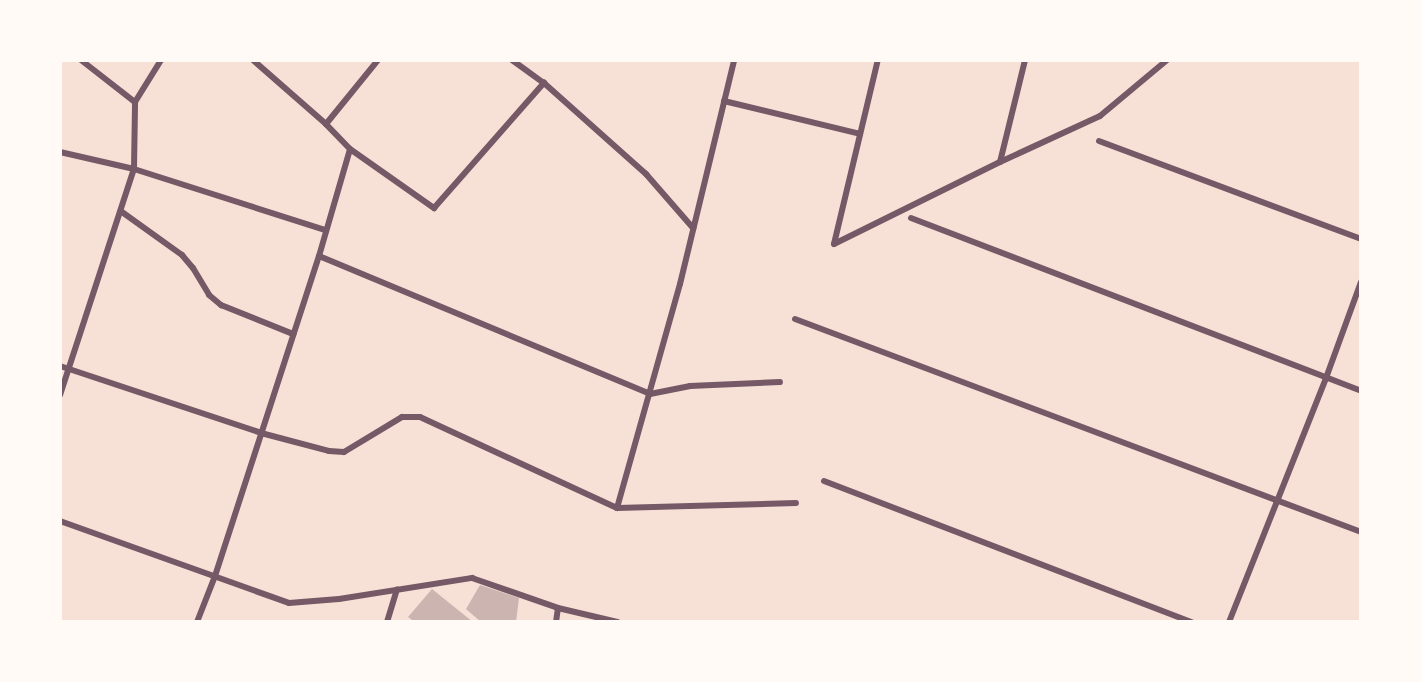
<!DOCTYPE html>
<style>
body{margin:0}
#map{position:relative;width:1421px;height:682px;overflow:hidden;background:#f7e1d7;font-family:Jost,sans-serif}
div>[style]{position:absolute}
.building>*{inset:0;background:#ccb4b1}
.minor>*{height:6px;margin:-3px;padding:0 3px;transform-origin:3px;border-radius:3px;background:#755966}
span{translate:-50% -50%;white-space:nowrap;text-align:center;line-height:1.15;-webkit-text-stroke:4.5px #fffaf5;paint-order:stroke}
.frame{position:absolute;inset:0;border:62px solid #fffaf5;pointer-events:none}
</style>
<div id="map">
<div class="building">
<i style="clip-path:polygon(480px 585px,519px 598px,516px 622px,481px 622px,466px 609px)"></i>
<i style="clip-path:polygon(432px 589px,473px 622px,415px 622px,408px 617px)"></i>
</div>
<div class="minor">
<i style="left:81px;top:60px;width:68px;rotate:37.9deg"></i>
<i style="left:512px;top:60px;width:39px;rotate:36deg"></i>
<i style="left:544px;top:83px;width:137px;rotate:41.7deg"></i>
<i style="left:646px;top:174px;width:72px;rotate:49deg"></i>
<i style="left:724px;top:101px;width:140px;rotate:13.6deg"></i>
<i style="left:326px;top:124px;width:82px;rotate:-50.9deg"></i>
<i style="left:1099px;top:141px;width:280px;rotate:20.5deg"></i>
<i style="left:350px;top:149px;width:103px;rotate:35.1deg"></i>
<i style="left:434px;top:208px;width:167px;rotate:-48.7deg"></i>
<i style="left:60px;top:152px;width:76px;rotate:12.9deg"></i>
<i style="left:134px;top:169px;width:201px;rotate:17.7deg"></i>
<i style="left:1000px;top:162px;width:105px;rotate:-76.2deg"></i>
<i style="left:122px;top:212px;width:74px;rotate:35.6deg"></i>
<i style="left:182px;top:255px;width:17px;rotate:50deg"></i>
<i style="left:193px;top:268px;width:31px;rotate:59deg"></i>
<i style="left:209px;top:295px;width:16px;rotate:40deg"></i>
<i style="left:221px;top:305px;width:78px;rotate:21.9deg"></i>
<i style="left:911px;top:218px;width:482px;rotate:21deg"></i>
<i style="left:834px;top:244px;width:185px;rotate:-26.3deg"></i>
<i style="left:1000px;top:162px;width:110px;rotate:-24.7deg"></i>
<i style="left:1100px;top:116px;width:87px;rotate:-39.9deg"></i>
<i style="left:834px;top:244px;width:189px;rotate:-76.6deg"></i>
<i style="left:319px;top:256px;width:359px;rotate:22.6deg"></i>
<i style="left:650px;top:394px;width:41px;rotate:-11.3deg"></i>
<i style="left:690px;top:386px;width:90px;rotate:-2.5deg"></i>
<i style="left:795px;top:319px;width:605px;rotate:20.62deg"></i>
<i style="left:60px;top:366px;width:212px;rotate:18.4deg"></i>
<i style="left:261px;top:433px;width:70px;rotate:14.8deg"></i>
<i style="left:329px;top:451px;width:15px;rotate:4deg"></i>
<i style="left:344px;top:452px;width:68px;rotate:-31.1deg"></i>
<i style="left:402px;top:417px;width:18px"></i>
<i style="left:420px;top:417px;width:217px;rotate:24.8deg"></i>
<i style="left:617px;top:508px;width:179px;rotate:-1.6deg"></i>
<i style="left:60px;top:395px;width:238px;rotate:-71.9deg"></i>
<i style="left:134px;top:169px;width:67px;rotate:-89.1deg"></i>
<i style="left:135px;top:102px;width:49px;rotate:-58.2deg"></i>
<i style="left:824px;top:481px;width:394px;rotate:21deg"></i>
<i style="left:617px;top:508px;width:233px;rotate:-74.3deg"></i>
<i style="left:680px;top:284px;width:230px;rotate:-76.4deg"></i>
<i style="left:60px;top:521px;width:243px;rotate:19.7deg"></i>
<i style="left:289px;top:603px;width:50px;rotate:-4.6deg"></i>
<i style="left:339px;top:599px;width:135px;rotate:-9deg"></i>
<i style="left:472px;top:578px;width:91px;rotate:19.2deg"></i>
<i style="left:558px;top:608px;width:61px;rotate:13.3deg"></i>
<i style="left:197px;top:622px;width:49px;rotate:-68.6deg"></i>
<i style="left:215px;top:576px;width:336px;rotate:-72deg"></i>
<i style="left:319px;top:256px;width:111px;rotate:-73.8deg"></i>
<i style="left:350px;top:149px;width:35px;rotate:-134deg"></i>
<i style="left:326px;top:124px;width:97px;rotate:-138.8deg"></i>
<i style="left:387px;top:622px;width:34px;rotate:-73deg"></i>
<i style="left:556px;top:622px;width:14px;rotate:-82deg"></i>
<i style="left:1229px;top:622px;width:263px;rotate:-68.3deg"></i>
<i style="left:1326px;top:378px;width:102px;rotate:-70deg"></i>
</div>
<div class="frame"></div>
</div>
